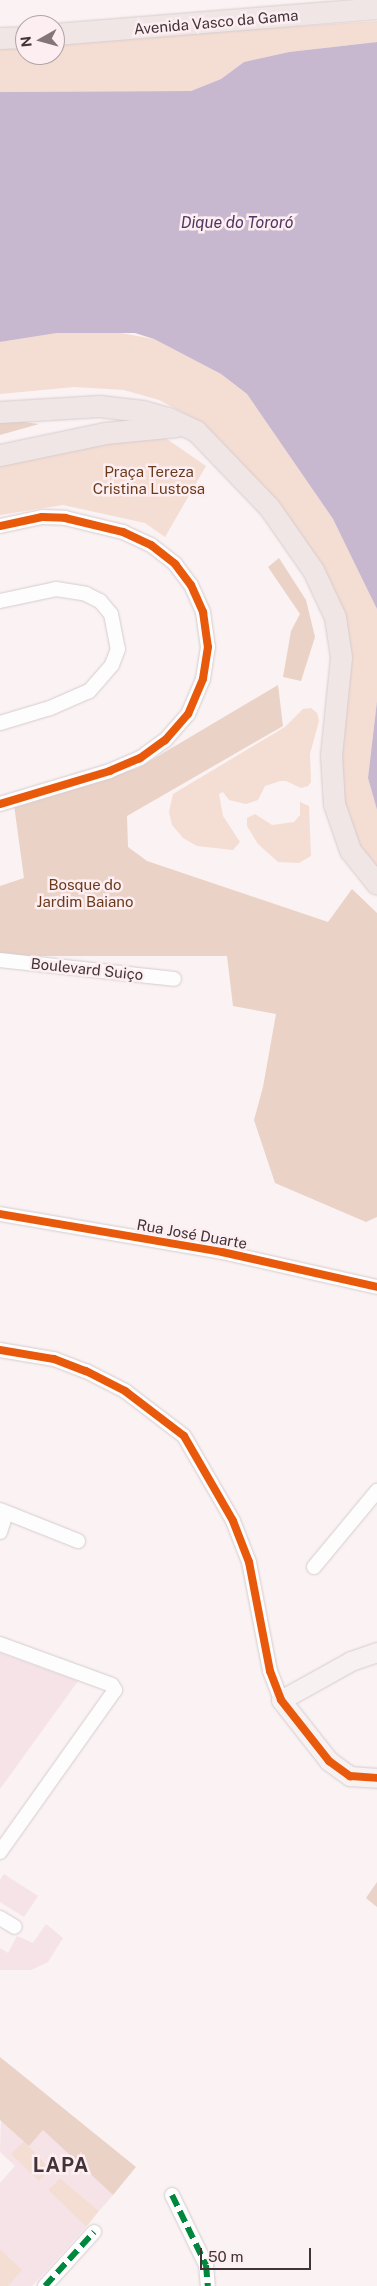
<!DOCTYPE html>
<meta charset="utf-8">
<style>
body{margin:0}
#map{position:relative;width:377px;height:2286px;overflow:hidden;background:#faf2f3;font-family:"Public Sans",sans-serif}
div>[style]{position:absolute}
.built>*{inset:0;background:#f5e3e7}
.green>*{inset:0;background:#f4ddd3}
.forest>*{inset:0;background:#ead2c7}
.water>*{inset:0;background:#c7b8cf}
.roads{filter:drop-shadow(0 0 1px #d6ccce) drop-shadow(0 0 1px #d6ccce)}
.street>*{height:14px;margin:-7px;padding:0 7px;transform-origin:7px;border-radius:7px;background:#fefdfd}
.secondary>*{height:19px;margin:-9.5px;padding:0 9.5px;transform-origin:9.5px;border-radius:9.5px;background:#f7f2f1}
.primary>*{height:21px;margin:-10.5px;padding:0 10.5px;transform-origin:10.5px;border-radius:10.5px;background:#f0e6e5}
.quiet>*{height:6px;margin-top:-3px;transform-origin:0;background:repeating-linear-gradient(90deg,#00873e 0 12px,transparent 0 18px)}
.cycleway>*{height:8px;margin:-4px;padding:0 4px;transform-origin:4px;border-radius:4px;background:#e8590c}
span{translate:-50% -50%;white-space:nowrap;text-align:center;line-height:1.15;-webkit-text-stroke:5px #fdeef2;paint-order:stroke}
.street-label{font-size:15px;color:#413337}
.park-label{font-size:15px;color:#6b3a1b}
.water-label{font-size:16px;color:#513663;font-style:italic}
.district-label{font-size:20px;color:#413337;font-weight:700;letter-spacing:1px}
.north{position:absolute;left:15px;top:15px;width:50px;height:50px;box-sizing:border-box;background:#fdeef2;border:1px solid #b2a3a7;border-radius:50%;rotate:263deg;font-size:14px;font-weight:700;line-height:20px;text-align:center;color:#413337}
.north::after{content:'';display:block;margin:auto;width:18px;height:22px;background:#827679;clip-path:polygon(50% 0,100% 100%,50% 72%,0 100%)}
.scale{position:absolute;left:200px;top:2248px;width:111px;height:22px;box-sizing:border-box;border:2px solid #413337;border-top:0;padding-left:6px;font-size:15px;line-height:18px;white-space:nowrap;color:#413337;-webkit-text-stroke:4px #fdeef2;paint-order:stroke}
</style>
<div id="map">
<div class="built">
<i style="clip-path:polygon(0 1653px,78px 1681px,0 1789px)"></i>
<i style="clip-path:polygon(4px 1874px,38px 1896px,24px 1917px,0 1902px,0 1880px)"></i>
<i style="clip-path:polygon(46px 1924px,63px 1938px,48px 1962px,31px 1970px,0 1970px,0 1948px,8px 1953px,17px 1936px,33px 1943px)"></i>
<i style="clip-path:polygon(1px 2119px,24px 2141px,12px 2154px,51px 2168px,29px 2146px,43px 2129px,113px 2195px,99px 2211px,60px 2178px,48px 2190px,86px 2227px,32px 2286px,0 2286px,0 2183px,15px 2166px,0 2152px)"></i>
</div>
<div class="green">
<i style="clip-path:polygon(377px 21px,377px 42px,289px 52px,244px 62px,221px 79px,191px 91px,0 92px,0 46px,25px 44px,25px 55px,55px 55px,55px 42px)"></i>
<i style="clip-path:polygon(110px 331px,154px 339px,221px 374px,247px 394px,333px 519px,365px 582px,377px 609px,377px 701px,368px 778px,377px 810px,377px 873px,344px 825px,335px 614px,198px 421px,159px 400px,124px 390px,74px 387px,0 394px,0 342px,57px 333px)"></i>
<i style="clip-path:polygon(164px 437px,206px 466px,165px 537px,145px 523px,63px 505px,0 515px,0 464px,115px 441px)"></i>
<i style="clip-path:polygon(311px 708px,317px 713px,319px 721px,310px 754px,311px 782px,308px 786px,301px 788px,286px 781px,280px 781px,265px 786px,258px 800px,246px 804px,229px 800px,223px 792px,219px 794px,223px 816px,240px 842px,233px 850px,197px 846px,183px 838px,172px 825px,169px 812px,173px 794px,285px 727px,303px 709px)"></i>
<i style="clip-path:polygon(300px 802px,309px 806px,311px 856px,299px 863px,278px 862px,258px 844px,247px 826px,247px 818px,255px 814px,272px 825px,294px 822px,300px 815px)"></i>
<i style="clip-path:polygon(24px 2141px,51px 2169px,39px 2181px,11px 2154px)"></i>
<i style="clip-path:polygon(60px 2178px,99px 2211px,86px 2227px,48px 2190px)"></i>
<i style="clip-path:polygon(0 2249px,22px 2270px,8px 2286px,0 2286px)"></i>
</div>
<div class="forest">
<i style="clip-path:polygon(0 421px,17px 421px,39px 424px,0 435px)"></i>
<i style="clip-path:polygon(279px 558px,306px 600px,315px 637px,301px 681px,283px 677px,291px 631px,300px 614px,268px 567px)"></i>
<i style="clip-path:polygon(278px 685px,283px 726px,127px 816px,128px 847px,147px 861px,328px 922px,352px 889px,377px 913px,377px 1217px,366px 1222px,275px 1183px,254px 1120px,263px 1087px,276px 1014px,233px 1006px,227px 956px,0 956px,0 886px,24px 878px,14px 805px,138px 768px)"></i>
<i style="clip-path:polygon(377px 1882px,377px 1907px,366px 1898px)"></i>
<i style="clip-path:polygon(0 2057px,136px 2167px,113px 2195px,43px 2130px,29px 2146px,0 2120px)"></i>
</div>
<div class="water">
<i style="clip-path:polygon(377px 42px,377px 609px,333px 519px,247px 394px,221px 374px,154px 339px,135px 333px,57px 333px,0 342px,0 92px,191px 91px,221px 79px,244px 62px,289px 52px)"></i>
<i style="clip-path:polygon(377px 701px,377px 810px,368px 778px)"></i>
</div>
<div class="roads">
<div class="street">
<i style="left:0;top:526px;width:43px;rotate:-12.1deg"></i>
<i style="left:42px;top:517px;width:23px;rotate:2deg"></i>
<i style="left:65px;top:518px;width:60px;rotate:13.6deg"></i>
<i style="left:123px;top:532px;width:31px;rotate:25deg"></i>
<i style="left:151px;top:545px;width:31px;rotate:38deg"></i>
<i style="left:175px;top:564px;width:26px;rotate:53deg"></i>
<i style="left:191px;top:585px;width:30px;rotate:66deg"></i>
<i style="left:203px;top:612px;width:35px;rotate:82deg"></i>
<i style="left:208px;top:647px;width:32px;rotate:99deg"></i>
<i style="left:203px;top:679px;width:38px;rotate:113deg"></i>
<i style="left:188px;top:714px;width:35px;rotate:131deg"></i>
<i style="left:165px;top:740px;width:31px;rotate:144deg"></i>
<i style="left:140px;top:758px;width:33px;rotate:157deg"></i>
<i style="left:110px;top:771px;width:115px;rotate:163.3deg"></i>
<i style="left:0;top:601px;width:57px;rotate:-12.1deg"></i>
<i style="left:56px;top:589px;width:30px;rotate:9deg"></i>
<i style="left:86px;top:594px;width:16px;rotate:27deg"></i>
<i style="left:100px;top:601px;width:17px;rotate:50deg"></i>
<i style="left:111px;top:614px;width:36px;rotate:79deg"></i>
<i style="left:118px;top:649px;width:17px;rotate:111deg"></i>
<i style="left:112px;top:665px;width:35px;rotate:131deg"></i>
<i style="left:89px;top:691px;width:43px;rotate:156.4deg"></i>
<i style="left:50px;top:708px;width:52px;rotate:163.3deg"></i>
<i style="left:0;top:960px;width:175px;rotate:6.2deg"></i>
<i style="left:0;top:1214px;width:225px;rotate:9.7deg"></i>
<i style="left:222px;top:1252px;width:159px;rotate:12.7deg"></i>
<i style="left:0;top:1350px;width:55px;rotate:9.5deg"></i>
<i style="left:54px;top:1359px;width:34px;rotate:21deg"></i>
<i style="left:86px;top:1371px;width:44px;rotate:27.1deg"></i>
<i style="left:125px;top:1391px;width:74px;rotate:37.3deg"></i>
<i style="left:184px;top:1436px;width:98px;rotate:60deg"></i>
<i style="left:233px;top:1521px;width:44px;rotate:68.7deg"></i>
<i style="left:249px;top:1562px;width:111px;rotate:79.1deg"></i>
<i style="left:270px;top:1671px;width:31px;rotate:69deg"></i>
<i style="left:0;top:1510px;width:84px;rotate:21.7deg"></i>
<i style="left:0;top:1532px;width:20px;rotate:-72deg"></i>
<i style="left:314px;top:1567px;width:99px;rotate:-50.3deg"></i>
<i style="left:0;top:1644px;width:119px;rotate:20.1deg"></i>
<i style="left:112px;top:1685px;width:6px;rotate:59deg"></i>
<i style="left:115px;top:1690px;width:199px;rotate:125.4deg"></i>
<i style="left:0;top:1918px;width:17px;rotate:31deg"></i>
<i style="left:172px;top:2195px;width:78px;rotate:64.1deg"></i>
<i style="left:206px;top:2265px;width:21px;rotate:85deg"></i>
<i style="left:45px;top:2286px;width:73px;rotate:-47.8deg"></i>
</div>
<div class="secondary">
<i style="left:377px;top:1652px;width:28px;rotate:161deg"></i>
<i style="left:351px;top:1661px;width:80px;rotate:150.9deg"></i>
<i style="left:281px;top:1700px;width:78px;rotate:51.8deg"></i>
<i style="left:329px;top:1761px;width:26px;rotate:36deg"></i>
<i style="left:350px;top:1776px;width:27px;rotate:4deg"></i>
</div>
<div class="primary">
<i style="left:55px;top:34px;width:323px;rotate:-4.6deg"></i>
<i style="left:0;top:38px;width:25px;rotate:-2deg"></i>
<i style="left:0;top:412px;width:99px;rotate:-3.5deg"></i>
<i style="left:99px;top:406px;width:44px;rotate:6.5deg"></i>
<i style="left:143px;top:411px;width:26px;rotate:16deg"></i>
<i style="left:168px;top:418px;width:31px;rotate:25deg"></i>
<i style="left:196px;top:431px;width:105px;rotate:46.2deg"></i>
<i style="left:269px;top:507px;width:77px;rotate:55.1deg"></i>
<i style="left:313px;top:570px;width:52px;rotate:64.9deg"></i>
<i style="left:335px;top:617px;width:40px;rotate:81.5deg"></i>
<i style="left:341px;top:657px;width:99px;rotate:95.8deg"></i>
<i style="left:331px;top:755px;width:49px;rotate:86.5deg"></i>
<i style="left:334px;top:804px;width:49px;rotate:70.8deg"></i>
<i style="left:350px;top:850px;width:43px;rotate:51.5deg"></i>
<i style="left:0;top:455px;width:107px;rotate:-11.8deg"></i>
<i style="left:105px;top:433px;width:72px;rotate:-5.6deg"></i>
</div>
</div>
<div class="quiet">
<i style="left:172px;top:2195px;width:78px;rotate:64.1deg"></i>
<i style="left:206px;top:2265px;width:21px;rotate:85deg"></i>
<i style="left:45px;top:2286px;width:73px;rotate:-47.8deg"></i>
</div>
<div class="cycleway">
<i style="left:0;top:526px;width:43px;rotate:-12.1deg"></i>
<i style="left:42px;top:517px;width:23px;rotate:2deg"></i>
<i style="left:65px;top:518px;width:60px;rotate:13.6deg"></i>
<i style="left:123px;top:532px;width:31px;rotate:25deg"></i>
<i style="left:151px;top:545px;width:31px;rotate:38deg"></i>
<i style="left:175px;top:564px;width:26px;rotate:53deg"></i>
<i style="left:191px;top:585px;width:30px;rotate:66deg"></i>
<i style="left:203px;top:612px;width:35px;rotate:82deg"></i>
<i style="left:208px;top:647px;width:32px;rotate:99deg"></i>
<i style="left:203px;top:679px;width:38px;rotate:113deg"></i>
<i style="left:188px;top:714px;width:35px;rotate:131deg"></i>
<i style="left:165px;top:740px;width:31px;rotate:144deg"></i>
<i style="left:140px;top:758px;width:33px;rotate:157deg"></i>
<i style="left:110px;top:771px;width:115px;rotate:163.3deg"></i>
<i style="left:0;top:1214px;width:225px;rotate:9.7deg"></i>
<i style="left:222px;top:1252px;width:159px;rotate:12.7deg"></i>
<i style="left:0;top:1350px;width:55px;rotate:9.5deg"></i>
<i style="left:54px;top:1359px;width:34px;rotate:21deg"></i>
<i style="left:86px;top:1371px;width:44px;rotate:27.1deg"></i>
<i style="left:125px;top:1391px;width:74px;rotate:37.3deg"></i>
<i style="left:184px;top:1436px;width:98px;rotate:60deg"></i>
<i style="left:233px;top:1521px;width:44px;rotate:68.7deg"></i>
<i style="left:249px;top:1562px;width:111px;rotate:79.1deg"></i>
<i style="left:270px;top:1671px;width:31px;rotate:69deg"></i>
<i style="left:281px;top:1700px;width:78px;rotate:51.8deg"></i>
<i style="left:329px;top:1761px;width:26px;rotate:36deg"></i>
<i style="left:350px;top:1776px;width:27px;rotate:4deg"></i>
</div>
<div class="street-label">
<span style="left:216px;top:22px;rotate:-5deg">Avenida Vasco da Gama</span>
<span style="left:87px;top:969px;rotate:6deg">Boulevard Suiço</span>
<span style="left:192px;top:1234px;rotate:10deg">Rua José Duarte</span>
</div>
<div class="park-label">
<span style="left:149px;top:480px">Praça Tereza<br>Cristina Lustosa</span>
<span style="left:85px;top:893px">Bosque do<br>Jardim Baiano</span>
</div>
<div class="water-label">
<span style="left:237px;top:223px">Dique do Tororó</span>
</div>
<div class="district-label">
<span style="left:61px;top:2165px">LAPA</span>
</div>
<div class="north">N</div>
<div class="scale">50 m</div>
</div>
